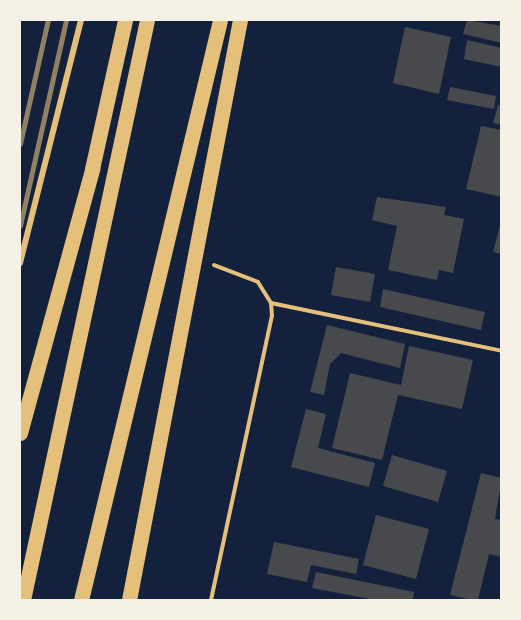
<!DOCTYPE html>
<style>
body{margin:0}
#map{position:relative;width:521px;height:620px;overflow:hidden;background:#14213d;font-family:"Fira Sans",sans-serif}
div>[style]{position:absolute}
.building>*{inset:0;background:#48494c}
.path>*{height:4px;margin:-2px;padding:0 2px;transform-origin:2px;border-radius:2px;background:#e5c07b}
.minor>*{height:6px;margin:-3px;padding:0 3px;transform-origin:3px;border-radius:3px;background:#e5c07b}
.primary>*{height:15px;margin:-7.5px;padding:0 7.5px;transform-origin:7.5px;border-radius:7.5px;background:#e5c07b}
.rail>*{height:4.5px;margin:-2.25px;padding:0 2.25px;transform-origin:2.25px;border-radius:2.25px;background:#918062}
span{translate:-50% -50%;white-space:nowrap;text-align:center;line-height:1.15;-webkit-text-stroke:5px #f6f1e7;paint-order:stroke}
.frame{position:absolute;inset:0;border:21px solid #f6f1e7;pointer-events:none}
</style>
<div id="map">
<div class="building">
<i style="clip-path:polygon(467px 20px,502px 26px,502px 43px,463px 34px)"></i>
<i style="clip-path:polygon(405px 27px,451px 37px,439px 94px,393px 83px)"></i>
<i style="clip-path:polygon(467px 40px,502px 48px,502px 67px,464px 59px)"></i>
<i style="clip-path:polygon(450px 87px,496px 96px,494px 109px,447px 100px)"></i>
<i style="clip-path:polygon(498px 105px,502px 106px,502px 125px,493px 123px)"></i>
<i style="clip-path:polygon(481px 126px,502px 130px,502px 197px,466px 189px)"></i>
<i style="clip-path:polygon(377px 197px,446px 207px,444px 215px,464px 219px,453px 273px,439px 270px,437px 280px,388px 270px,397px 226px,372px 220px)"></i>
<i style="clip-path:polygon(501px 222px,502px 222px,502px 254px,493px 252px)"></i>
<i style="clip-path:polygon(336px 267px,375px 274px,370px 302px,331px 295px)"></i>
<i style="clip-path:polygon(383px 289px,485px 312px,481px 330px,380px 307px)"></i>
<i style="clip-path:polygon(327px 325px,405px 344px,400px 368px,341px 353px,330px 364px,324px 395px,310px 392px)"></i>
<i style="clip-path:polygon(409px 346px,473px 360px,462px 409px,398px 395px,382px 460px,332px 448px,350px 373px,401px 385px)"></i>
<i style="clip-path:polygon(306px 409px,326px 414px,318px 448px,375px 463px,369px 487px,291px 467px)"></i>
<i style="clip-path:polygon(392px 455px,447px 471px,438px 502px,383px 486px)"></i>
<i style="clip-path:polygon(481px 473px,502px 478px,495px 519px,502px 520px,502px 557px,489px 554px,478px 600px,472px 600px,450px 595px)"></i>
<i style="clip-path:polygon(376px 515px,429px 529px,416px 579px,363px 565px)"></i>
<i style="clip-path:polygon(274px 542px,359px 559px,356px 574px,311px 565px,307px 582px,267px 574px)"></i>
<i style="clip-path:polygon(316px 572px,414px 592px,413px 600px,375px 600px,312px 588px)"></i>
</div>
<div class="path">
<i style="left:271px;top:303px;width:236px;rotate:11.7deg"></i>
<i style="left:211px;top:600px;width:290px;rotate:-77.9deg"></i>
<i style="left:272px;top:316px;width:13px;rotate:-94deg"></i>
<i style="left:271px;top:303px;width:25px;rotate:-122deg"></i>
<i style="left:258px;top:282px;width:47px;rotate:-158.9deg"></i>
</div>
<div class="minor">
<i style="left:20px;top:263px;width:251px;rotate:-75.9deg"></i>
</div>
<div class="primary">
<i style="left:20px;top:433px;width:274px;rotate:-74.7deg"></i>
<i style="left:92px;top:169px;width:153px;rotate:-77.5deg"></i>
<i style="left:23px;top:600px;width:593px;rotate:-77.93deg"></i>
<i style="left:81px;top:600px;width:596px;rotate:-76.52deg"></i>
<i style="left:129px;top:600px;width:591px;rotate:-79.17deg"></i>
</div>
<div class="rail">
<i style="left:20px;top:144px;width:127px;rotate:-77.3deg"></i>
<i style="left:20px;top:226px;width:211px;rotate:-77.4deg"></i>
</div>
<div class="frame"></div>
</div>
